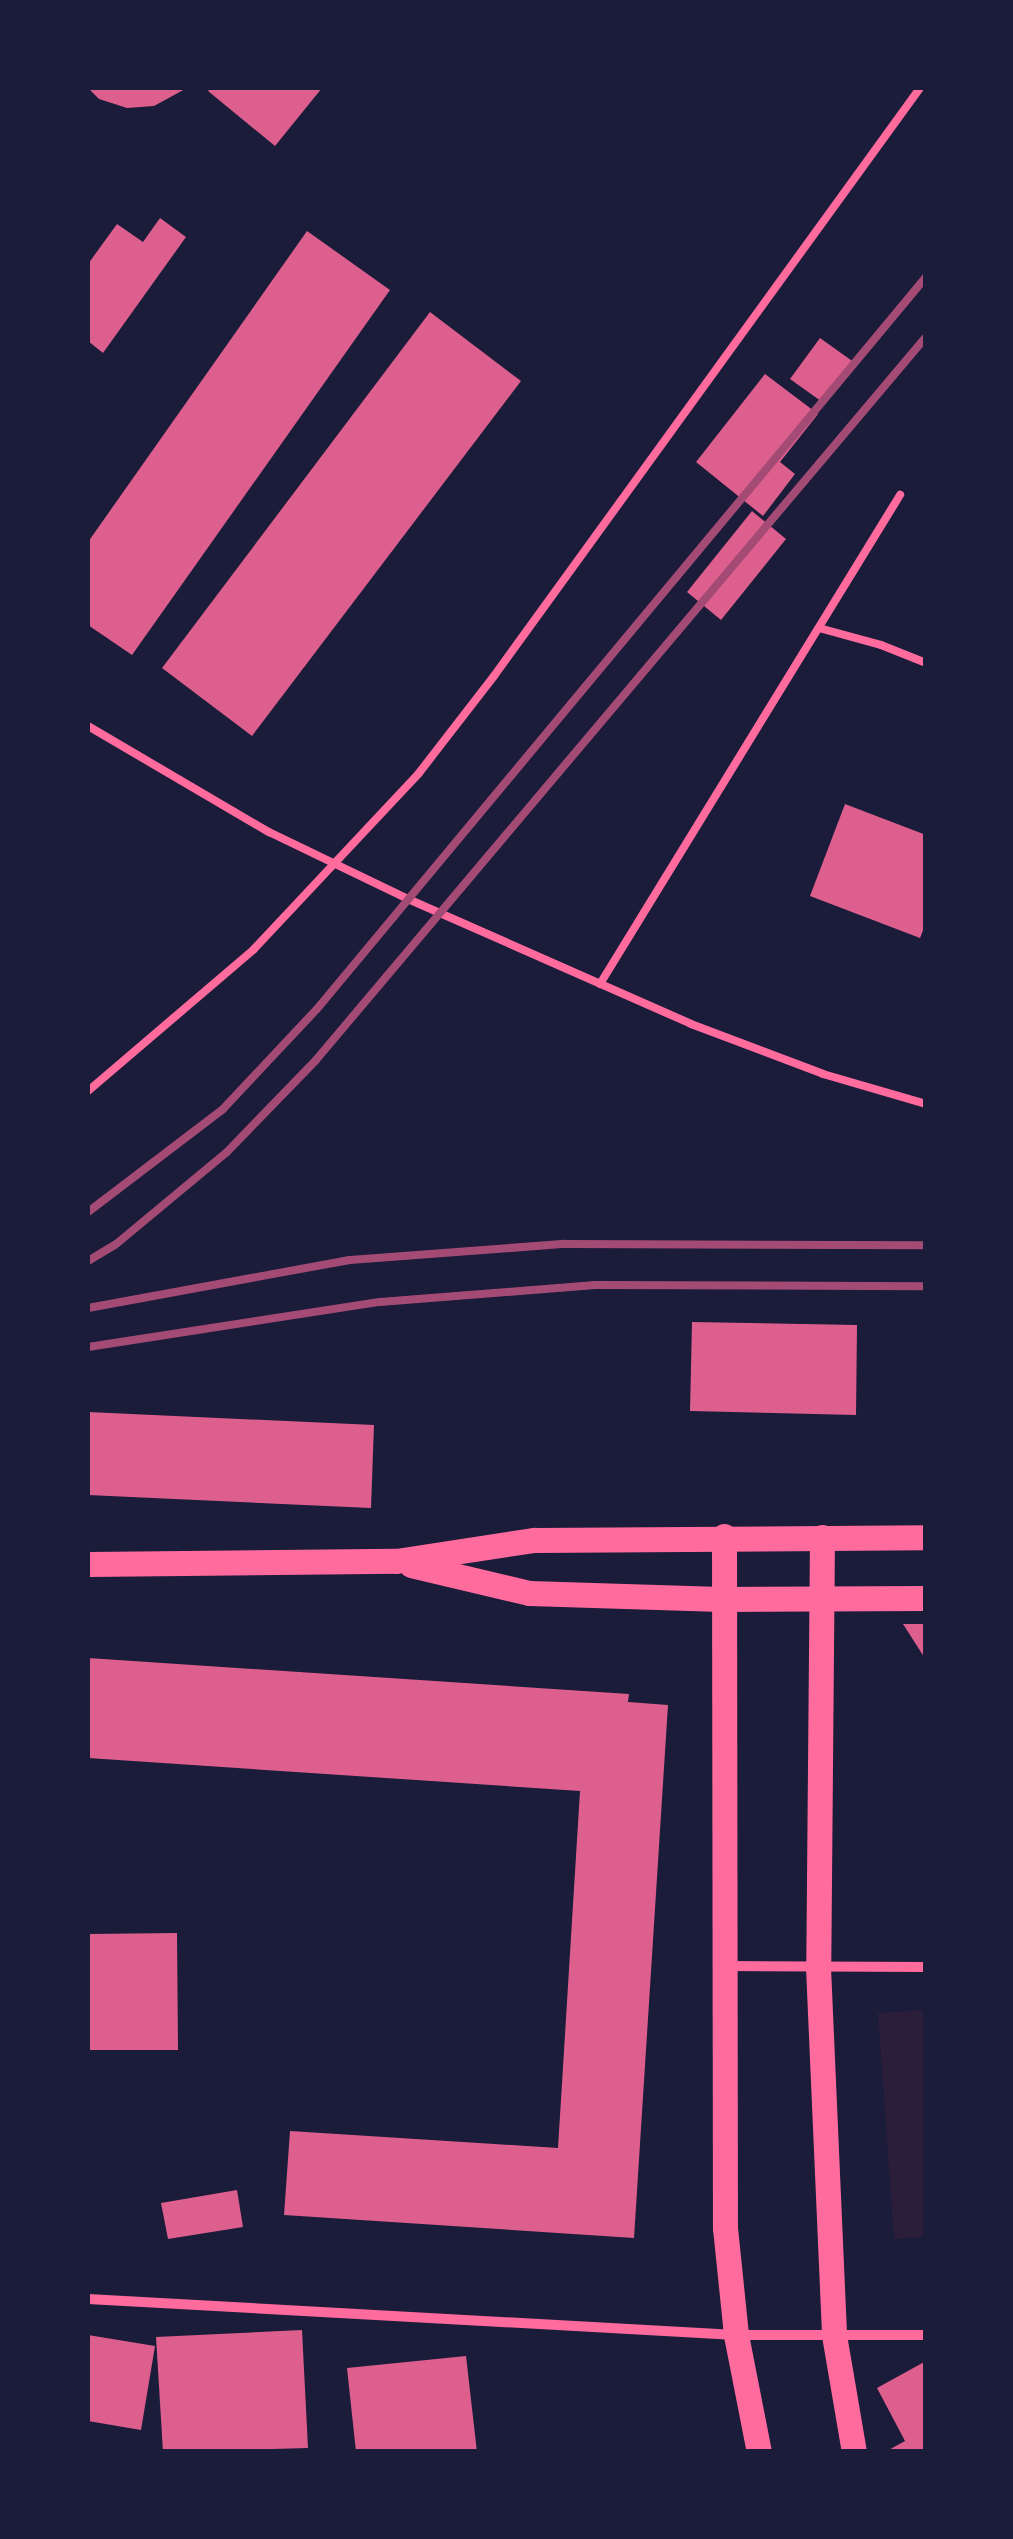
<!DOCTYPE html>
<style>
body{margin:0}
#map{position:relative;width:1013px;height:2539px;overflow:hidden;background:#1b1b3a;font-family:"Archivo Narrow",sans-serif}
div>[style]{position:absolute}
.green>*{inset:0;background:#2a1e3b}
.building>*{inset:0;background:#dd5f8e}
.service>*{height:8px;margin:-4px;padding:0 4px;transform-origin:4px;border-radius:4px;background:#ff6b9d}
.minor>*{height:10px;margin:-5px;padding:0 5px;transform-origin:5px;border-radius:5px;background:#ff6b9d}
.primary>*{height:25px;margin:-12.5px;padding:0 12.5px;transform-origin:12.5px;border-radius:12.5px;background:#ff6b9d}
.rail>*{height:8px;margin:-4px;padding:0 4px;transform-origin:4px;border-radius:4px;background:#a44b75}
span{translate:-50% -50%;white-space:nowrap;text-align:center;line-height:1.15;-webkit-text-stroke:8px #1b1b3a;paint-order:stroke}
.frame{position:absolute;inset:0;border:90px solid #1b1b3a;pointer-events:none}
</style>
<div id="map">
<div class="green">
<i style="clip-path:polygon(925px 2010px,925px 2237px,894px 2239px,878px 2013px)"></i>
</div>
<div class="building">
<i style="clip-path:polygon(88px 88px,187px 88px,154px 106px,127px 108px,99px 99px)"></i>
<i style="clip-path:polygon(211px 88px,322px 88px,275px 146px,208px 91px)"></i>
<i style="clip-path:polygon(160px 218px,186px 237px,103px 353px,88px 341px,88px 264px,117px 224px,143px 242px)"></i>
<i style="clip-path:polygon(307px 231px,390px 290px,132px 655px,88px 625px,88px 542px)"></i>
<i style="clip-path:polygon(430px 312px,521px 381px,252px 736px,162px 668px)"></i>
<i style="clip-path:polygon(820px 338px,855px 363px,825px 404px,790px 379px)"></i>
<i style="clip-path:polygon(765px 374px,818px 414px,780px 462px,795px 474px,763px 516px,696px 462px)"></i>
<i style="clip-path:polygon(752px 511px,786px 539px,721px 620px,687px 592px)"></i>
<i style="clip-path:polygon(845px 804px,926px 835px,926px 923px,920px 938px,810px 896px)"></i>
<i style="clip-path:polygon(692px 1322px,857px 1325px,856px 1415px,690px 1411px)"></i>
<i style="clip-path:polygon(88px 1412px,374px 1425px,371px 1508px,88px 1495px)"></i>
<i style="clip-path:polygon(903px 1624px,926px 1624px,926px 1660px)"></i>
<i style="clip-path:polygon(88px 1658px,629px 1694px,628px 1702px,668px 1705px,634px 2238px,284px 2215px,290px 2131px,558px 2148px,580px 1791px,88px 1758px)"></i>
<i style="clip-path:polygon(177px 1933px,178px 2050px,88px 2050px,88px 1934px)"></i>
<i style="clip-path:polygon(237px 2190px,243px 2227px,168px 2239px,161px 2203px)"></i>
<i style="clip-path:polygon(302px 2330px,308px 2448px,163px 2452px,156px 2337px)"></i>
<i style="clip-path:polygon(88px 2335px,155px 2346px,141px 2430px,88px 2421px)"></i>
<i style="clip-path:polygon(466px 2356px,477px 2452px,356px 2452px,347px 2368px)"></i>
<i style="clip-path:polygon(926px 2361px,926px 2452px,885px 2452px,905px 2441px,877px 2388px)"></i>
</div>
<div class="service">
<i style="left:819px;top:628px;width:64px;rotate:15.3deg"></i>
<i style="left:881px;top:645px;width:48px;rotate:21.8deg"></i>
<i style="left:88px;top:726px;width:210px;rotate:30.4deg"></i>
<i style="left:269px;top:832px;width:154px;rotate:25.7deg"></i>
<i style="left:408px;top:899px;width:309px;rotate:23.8deg"></i>
<i style="left:691px;top:1024px;width:141px;rotate:20.7deg"></i>
<i style="left:823px;top:1074px;width:107px;rotate:16.2deg"></i>
<i style="left:600px;top:984px;width:574px;rotate:-58.47deg"></i>
<i style="left:88px;top:1091px;width:218px;rotate:-40.5deg"></i>
<i style="left:254px;top:949px;width:241px;rotate:-46.8deg"></i>
<i style="left:419px;top:773px;width:123px;rotate:-52.3deg"></i>
<i style="left:494px;top:676px;width:726px;rotate:-54.08deg"></i>
</div>
<div class="minor">
<i style="left:728px;top:1966px;width:198px;rotate:0.3deg"></i>
<i style="left:88px;top:2299px;width:649px;rotate:3.18deg"></i>
<i style="left:736px;top:2335px;width:190px"></i>
</div>
<div class="primary">
<i style="left:724px;top:1536px;width:692px;rotate:89.92deg"></i>
<i style="left:725px;top:2228px;width:108px;rotate:84.1deg"></i>
<i style="left:736px;top:2335px;width:119px;rotate:78.9deg"></i>
<i style="left:822px;top:1537px;width:430px;rotate:90.5deg"></i>
<i style="left:818px;top:1967px;width:368px;rotate:87.5deg"></i>
<i style="left:834px;top:2335px;width:119px;rotate:80.3deg"></i>
<i style="left:88px;top:1564px;width:308px;rotate:-0.6deg"></i>
<i style="left:396px;top:1561px;width:140px;rotate:-8.7deg"></i>
<i style="left:534px;top:1540px;width:392px;rotate:-0.4deg"></i>
<i style="left:411px;top:1565px;width:121px;rotate:13.3deg"></i>
<i style="left:529px;top:1593px;width:192px;rotate:1.8deg"></i>
<i style="left:721px;top:1599px;width:205px;rotate:-0.3deg"></i>
</div>
<div class="rail">
<i style="left:88px;top:1212px;width:170px;rotate:-37.3deg"></i>
<i style="left:223px;top:1109px;width:137px;rotate:-46.8deg"></i>
<i style="left:317px;top:1009px;width:952px;rotate:-50.24deg"></i>
<i style="left:88px;top:1261px;width:31px;rotate:-31deg"></i>
<i style="left:115px;top:1245px;width:144px;rotate:-39.7deg"></i>
<i style="left:226px;top:1153px;width:129px;rotate:-45.9deg"></i>
<i style="left:316px;top:1060px;width:946px;rotate:-49.85deg"></i>
<i style="left:88px;top:1308px;width:266px;rotate:-10.4deg"></i>
<i style="left:350px;top:1260px;width:216px;rotate:-4.3deg"></i>
<i style="left:565px;top:1244px;width:361px;rotate:0.2deg"></i>
<i style="left:88px;top:1347px;width:295px;rotate:-8.8deg"></i>
<i style="left:380px;top:1302px;width:216px;rotate:-4.5deg"></i>
<i style="left:595px;top:1285px;width:331px;rotate:0.2deg"></i>
</div>
<div class="frame"></div>
</div>
